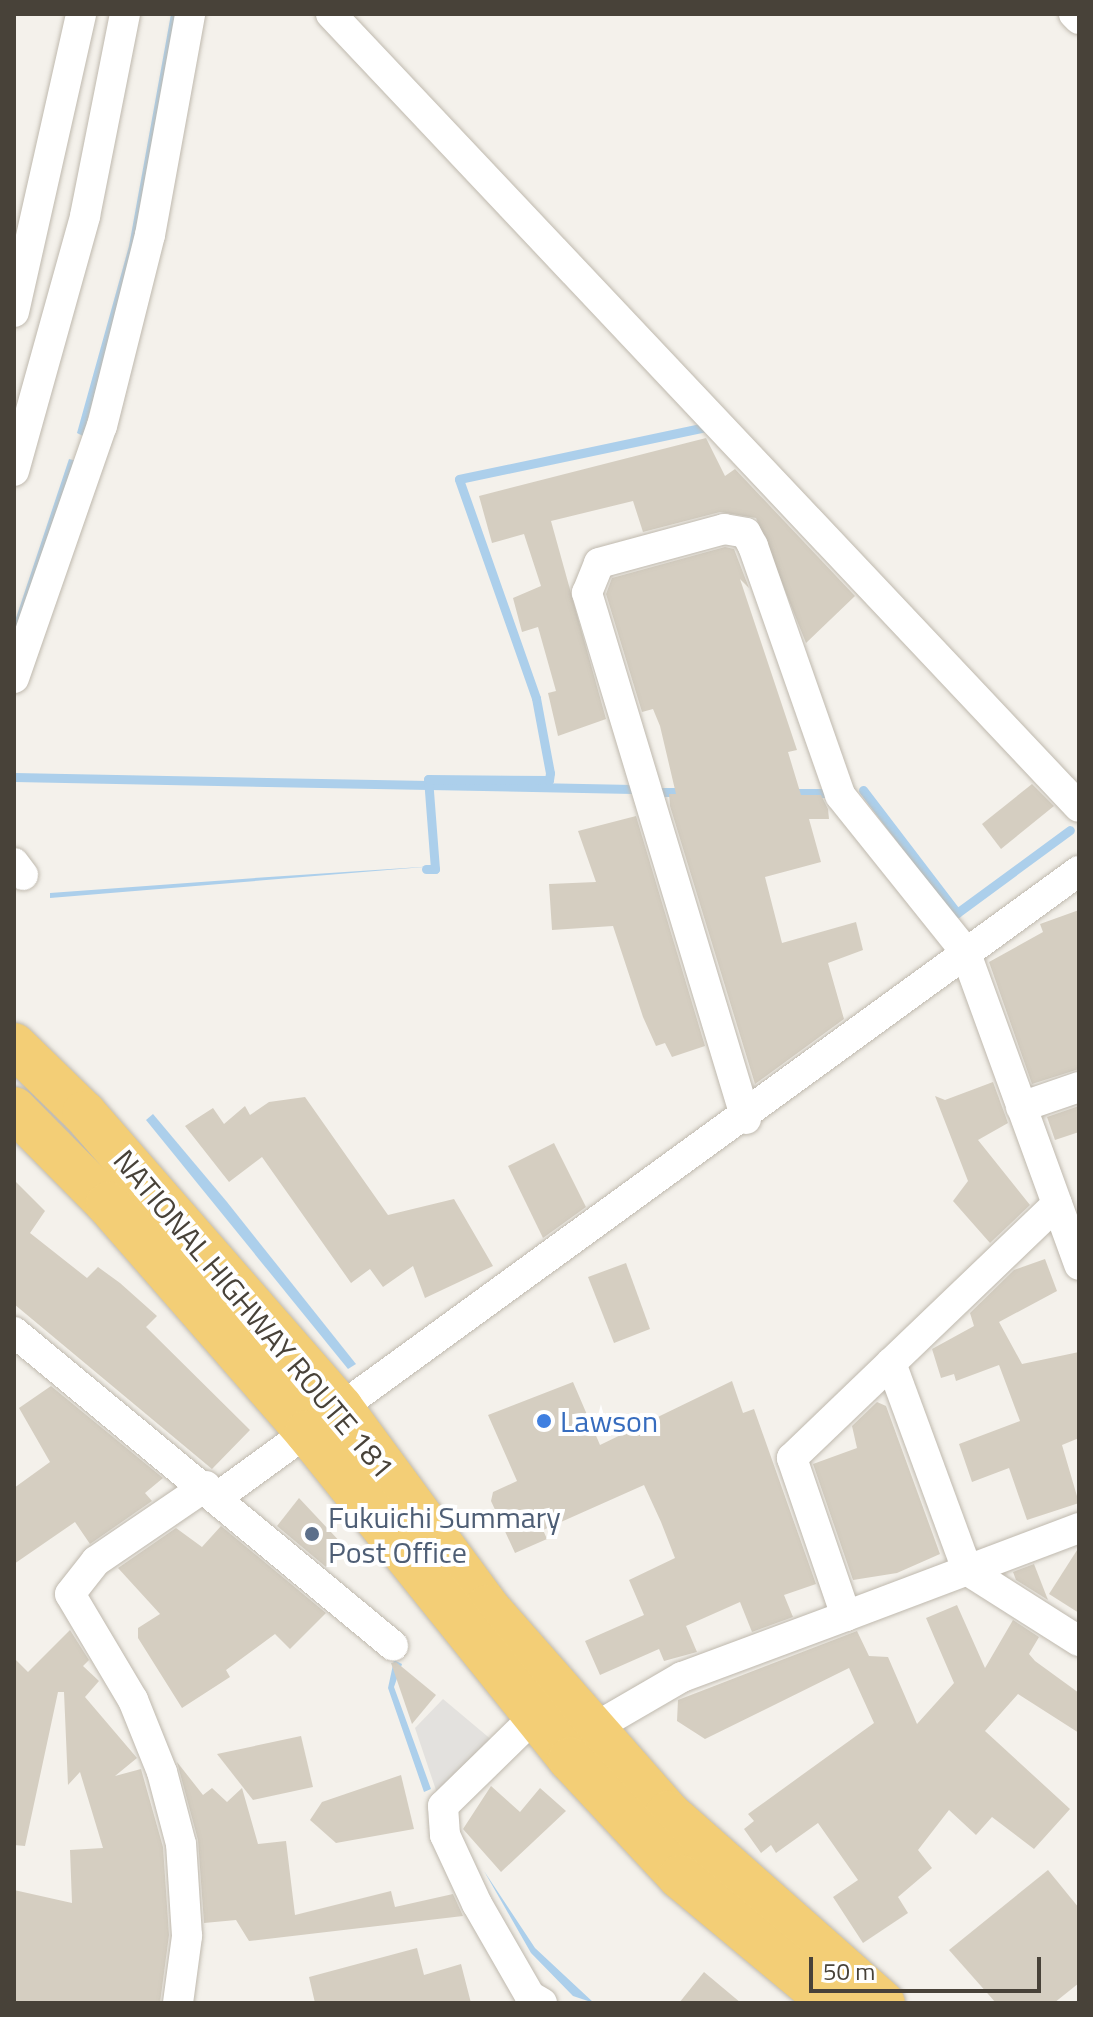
<!DOCTYPE html>
<style>
body{margin:0}
#map{position:relative;width:1093px;height:2017px;overflow:hidden;background:#f4f1eb;font-family:"Titillium Web",sans-serif}
div>[style]{position:absolute}
.parking>*{inset:0;background:#e3e1de}
.water>*{inset:0;background:#accfeb}
.stream>*{height:9px;margin:-4.5px;padding:0 4.5px;transform-origin:4.5px;border-radius:4.5px;background:#accfeb}
.building>*{inset:0;background:#d5cec1}
.roads{filter:drop-shadow(0 0 2px #bfb9ae) drop-shadow(0 0 2px #bfb9ae)}
.street>*{height:30px;margin:-15px;padding:0 15px;transform-origin:15px;border-radius:15px;background:#fff}
.highway>*{height:44px;margin:-22px;padding:0 22px;transform-origin:22px;border-radius:22px;background:#f3ce76}
.dots>*{width:22px;height:22px;translate:-50% -50%;box-sizing:border-box;border:4px solid #fff;border-radius:50%}
span{translate:-50% -50%;white-space:nowrap;text-align:center;line-height:1.15;-webkit-text-stroke:8px #fff;paint-order:stroke}
.street-label{font-size:30px;color:#484239}
.shop-label{font-size:30px;color:#366cbe}
.left{translate:0 -50%;text-align:left}
.service-label{font-size:30px;color:#4e5e75}
.frame{position:absolute;inset:0;border:16px solid #484239;pointer-events:none}
.scale{position:absolute;left:809px;top:1957px;width:232px;height:36px;box-sizing:border-box;border:4px solid #484239;border-top:0;padding-left:10px;font-size:24px;line-height:28px;white-space:nowrap;color:#484239;-webkit-text-stroke:6px #fff;paint-order:stroke}
</style>
<div id="map">
<div class="parking">
<i style="clip-path:polygon(443px 1699px,493px 1741px,439px 1799px,415px 1728px)"></i>
</div>
<div class="water">
<i style="clip-path:polygon(171px 14px,177px 14px,135px 249px,83px 436px,77px 433px,129px 246px)"></i>
<i style="clip-path:polygon(69px 459px,77px 461px,14px 643px,14px 624px)"></i>
<i style="clip-path:polygon(436px 866px,50px 898px,50px 893px,269px 877px)"></i>
<i style="clip-path:polygon(153px 1114px,227px 1202px,356px 1364px,348px 1369px,146px 1120px)"></i>
<i style="clip-path:polygon(394px 1660px,402px 1664px,394px 1687px,431px 1789px,424px 1792px,388px 1688px)"></i>
<i style="clip-path:polygon(484px 1871px,535px 1948px,594px 2003px,573px 1996px,531px 1953px)"></i>
</div>
<div class="stream">
<i style="left:14px;top:777px;width:619px;rotate:1.11deg"></i>
<i style="left:863px;top:790px;width:155px;rotate:52.6deg"></i>
<i style="left:957px;top:913px;width:140px;rotate:-36.3deg"></i>
<i style="left:661px;top:792px;width:25px"></i>
<i style="left:788px;top:793px;width:39px"></i>
<i style="left:426px;top:869px;width:9px"></i>
<i style="left:435px;top:869px;width:90px;rotate:-94.4deg"></i>
<i style="left:428px;top:779px;width:121px;rotate:0.5deg"></i>
<i style="left:549px;top:780px;width:7px;rotate:-82deg"></i>
<i style="left:550px;top:773px;width:76px;rotate:-100.6deg"></i>
<i style="left:536px;top:698px;width:232px;rotate:-109.4deg"></i>
<i style="left:459px;top:479px;width:257px;rotate:-11.9deg"></i>
</div>
<div class="building">
<i style="clip-path:polygon(706px 438px,725px 476px,735px 469px,855px 596px,806px 643px,756px 518px,720px 512px,643px 532px,633px 501px,551px 521px,606px 719px,558px 736px,548px 693px,556px 691px,538px 627px,522px 632px,513px 598px,541px 586px,524px 534px,492px 543px,479px 496px)"></i>
<i style="clip-path:polygon(725px 547px,734px 549px,749px 588px,740px 579px,797px 750px,788px 752px,801px 795px,821px 795px,828px 809px,829px 819px,809px 819px,821px 862px,765px 877px,782px 943px,856px 922px,863px 950px,828px 963px,844px 1019px,755px 1084px,670px 806px,669px 794px,676px 794px,660px 726px,653px 709px,642px 712px,606px 594px,612px 578px)"></i>
<i style="clip-path:polygon(1032px 784px,1054px 806px,1001px 849px,982px 824px)"></i>
<i style="clip-path:polygon(636px 816px,705px 1046px,672px 1057px,665px 1043px,656px 1046px,643px 1017px,613px 926px,552px 930px,549px 884px,596px 882px,578px 831px)"></i>
<i style="clip-path:polygon(1079px 910px,1079px 1069px,1032px 1084px,989px 962px,1043px 932px,1040px 924px)"></i>
<i style="clip-path:polygon(993px 1082px,1008px 1123px,978px 1140px,1030px 1205px,990px 1243px,953px 1201px,968px 1181px,935px 1096px,945px 1100px)"></i>
<i style="clip-path:polygon(305px 1097px,388px 1215px,454px 1199px,493px 1266px,425px 1298px,413px 1266px,383px 1287px,370px 1269px,351px 1283px,262px 1157px,229px 1182px,185px 1126px,213px 1108px,224px 1124px,245px 1106px,250px 1115px,269px 1102px)"></i>
<i style="clip-path:polygon(1079px 1106px,1079px 1132px,1055px 1140px,1047px 1117px)"></i>
<i style="clip-path:polygon(554px 1143px,586px 1207px,543px 1238px,508px 1166px)"></i>
<i style="clip-path:polygon(14px 1180px,45px 1211px,30px 1233px,87px 1278px,98px 1267px,120px 1283px,157px 1316px,146px 1327px,250px 1430px,212px 1469px,14px 1304px)"></i>
<i style="clip-path:polygon(1045px 1259px,1057px 1291px,999px 1322px,1022px 1364px,1079px 1352px,1079px 1438px,1062px 1445px,1079px 1503px,1027px 1520px,1009px 1468px,972px 1482px,959px 1444px,1020px 1421px,999px 1365px,956px 1381px,954px 1374px,941px 1378px,932px 1349px,974px 1326px,970px 1313px,1014px 1270px)"></i>
<i style="clip-path:polygon(626px 1263px,650px 1329px,614px 1343px,588px 1277px)"></i>
<i style="clip-path:polygon(732px 1381px,743px 1413px,754px 1409px,816px 1584px,784px 1595px,793px 1617px,752px 1632px,740px 1602px,686px 1626px,697px 1652px,664px 1661px,659px 1649px,600px 1675px,585px 1641px,644px 1615px,629px 1580px,675px 1558px,661px 1522px,644px 1485px,543px 1530px,547px 1539px,515px 1553px,491px 1501px,493px 1492px,517px 1481px,488px 1415px,573px 1382px,600px 1445px)"></i>
<i style="clip-path:polygon(51px 1386px,163px 1478px,145px 1493px,152px 1501px,90px 1544px,75px 1522px,14px 1564px,14px 1488px,50px 1462px,19px 1408px)"></i>
<i style="clip-path:polygon(877px 1402px,886px 1406px,940px 1554px,897px 1573px,853px 1580px,813px 1464px,857px 1448px,852px 1426px)"></i>
<i style="clip-path:polygon(299px 1498px,344px 1546px,326px 1567px,277px 1526px)"></i>
<i style="clip-path:polygon(221px 1526px,326px 1613px,290px 1649px,275px 1634px,226px 1670px,230px 1677px,182px 1708px,138px 1638px,138px 1628px,160px 1614px,118px 1568px,176px 1528px,202px 1547px)"></i>
<i style="clip-path:polygon(1079px 1547px,1079px 1613px,1049px 1594px)"></i>
<i style="clip-path:polygon(1034px 1564px,1048px 1600px,1016px 1580px,1013px 1572px)"></i>
<i style="clip-path:polygon(957px 1605px,985px 1668px,1013px 1620px,1039px 1637px,1029px 1654px,1035px 1661px,1079px 1693px,1079px 1733px,1018px 1694px,985px 1731px,1070px 1809px,1034px 1849px,992px 1817px,976px 1835px,949px 1810px,918px 1850px,932px 1868px,898px 1897px,908px 1913px,863px 1943px,833px 1897px,858px 1880px,818px 1823px,776px 1853px,771px 1845px,761px 1853px,744px 1829px,754px 1821px,748px 1814px,874px 1723px,849px 1668px,705px 1739px,677px 1721px,678px 1700px,857px 1631px,869px 1656px,888px 1657px,917px 1724px,954px 1683px,926px 1618px)"></i>
<i style="clip-path:polygon(70px 1630px,89px 1660px,83px 1666px,99px 1681px,85px 1697px,137px 1758px,115px 1776px,141px 1769px,163px 1847px,169px 1935px,160px 2003px,14px 2003px,14px 1890px,72px 1903px,70px 1850px,103px 1848px,80px 1772px,68px 1785px,64px 1692px,58px 1692px,25px 1846px,14px 1845px,14px 1658px,28px 1672px)"></i>
<i style="clip-path:polygon(396px 1662px,436px 1695px,412px 1724px,391px 1663px)"></i>
<i style="clip-path:polygon(301px 1736px,313px 1787px,253px 1800px,217px 1754px)"></i>
<i style="clip-path:polygon(177px 1762px,203px 1795px,212px 1788px,227px 1802px,242px 1788px,258px 1844px,286px 1841px,295px 1915px,391px 1891px,395px 1907px,453px 1894px,463px 1916px,249px 1941px,236px 1920px,204px 1923px,198px 1840px)"></i>
<i style="clip-path:polygon(401px 1775px,414px 1829px,336px 1843px,310px 1820px,322px 1802px)"></i>
<i style="clip-path:polygon(491px 1786px,520px 1812px,540px 1788px,566px 1811px,501px 1872px,463px 1829px)"></i>
<i style="clip-path:polygon(1048px 1870px,1079px 1908px,1079px 1983px,1054px 2003px,996px 2003px,949px 1950px)"></i>
<i style="clip-path:polygon(417px 1948px,424px 1975px,461px 1964px,471px 2003px,315px 2003px,309px 1977px)"></i>
<i style="clip-path:polygon(704px 1972px,741px 2003px,679px 2003px)"></i>
</div>
<div class="roads">
<div class="street">
<i style="left:331px;top:14px;width:1090px;rotate:46.67deg"></i>
<i style="left:1074px;top:14px;width:7px;rotate:45deg"></i>
<i style="left:14px;top:312px;width:305px;rotate:-77.3deg"></i>
<i style="left:14px;top:471px;width:265px;rotate:-74.4deg"></i>
<i style="left:85px;top:216px;width:206px;rotate:-78.8deg"></i>
<i style="left:14px;top:678px;width:267px;rotate:-70.8deg"></i>
<i style="left:102px;top:426px;width:197px;rotate:-75.9deg"></i>
<i style="left:150px;top:235px;width:225px;rotate:-79.7deg"></i>
<i style="left:14px;top:863px;width:15px;rotate:53deg"></i>
<i style="left:1021px;top:1107px;width:61px;rotate:-19deg"></i>
<i style="left:746px;top:1119px;width:550px;rotate:-106.82deg"></i>
<i style="left:587px;top:593px;width:32px;rotate:-68deg"></i>
<i style="left:599px;top:563px;width:130px;rotate:-15.2deg"></i>
<i style="left:724px;top:529px;width:22px;rotate:10deg"></i>
<i style="left:746px;top:533px;width:15px;rotate:62deg"></i>
<i style="left:753px;top:546px;width:264px;rotate:70.7deg"></i>
<i style="left:840px;top:795px;width:200px;rotate:51.3deg"></i>
<i style="left:965px;top:951px;width:334px;rotate:70deg"></i>
<i style="left:1057px;top:1204px;width:230px;rotate:136.2deg"></i>
<i style="left:891px;top:1363px;width:221px;rotate:69.8deg"></i>
<i style="left:967px;top:1570px;width:133px;rotate:32.4deg"></i>
<i style="left:14px;top:1332px;width:492px;rotate:39.6deg"></i>
<i style="left:219px;top:1496px;width:1063px;rotate:-36.01deg"></i>
<i style="left:846px;top:1616px;width:249px;rotate:-20.7deg"></i>
<i style="left:178px;top:2003px;width:68px;rotate:-82.3deg"></i>
<i style="left:187px;top:1936px;width:92px;rotate:-93.7deg"></i>
<i style="left:181px;top:1844px;width:74px;rotate:-104.8deg"></i>
<i style="left:162px;top:1772px;width:78px;rotate:-111.9deg"></i>
<i style="left:133px;top:1700px;width:123px;rotate:-120.7deg"></i>
<i style="left:70px;top:1594px;width:42px;rotate:-51.8deg"></i>
<i style="left:96px;top:1561px;width:133px;rotate:-34.3deg"></i>
<i style="left:542px;top:2003px;width:14px;rotate:-150deg"></i>
<i style="left:530px;top:1996px;width:106px;rotate:-119.9deg"></i>
<i style="left:477px;top:1904px;width:76px;rotate:-114.9deg"></i>
<i style="left:445px;top:1835px;width:29px;rotate:-94deg"></i>
<i style="left:443px;top:1806px;width:113px;rotate:-44.3deg"></i>
<i style="left:524px;top:1727px;width:70px;rotate:0.8deg"></i>
<i style="left:594px;top:1728px;width:102px;rotate:-30.1deg"></i>
<i style="left:682px;top:1677px;width:175px;rotate:-20.4deg"></i>
<i style="left:846px;top:1616px;width:167px;rotate:-108.9deg"></i>
<i style="left:792px;top:1458px;width:137px;rotate:-43.8deg"></i>
</div>
<div class="highway">
<i style="left:14px;top:1045px;width:98px;rotate:44.2deg"></i>
<i style="left:84px;top:1113px;width:391px;rotate:48.9deg"></i>
<i style="left:341px;top:1408px;width:247px;rotate:53.7deg"></i>
<i style="left:487px;top:1607px;width:274px;rotate:48.7deg"></i>
<i style="left:668px;top:1813px;width:287px;rotate:41.5deg"></i>
<i style="left:14px;top:1109px;width:134px;rotate:45.3deg"></i>
<i style="left:108px;top:1204px;width:303px;rotate:48.9deg"></i>
<i style="left:307px;top:1432px;width:420px;rotate:51.2deg"></i>
<i style="left:570px;top:1759px;width:161px;rotate:47deg"></i>
<i style="left:680px;top:1877px;width:197px;rotate:39.8deg"></i>
</div>
</div>
<div class="dots">
<i style="left:544px;top:1421px;background:#3f7fe0"></i>
<i style="left:312px;top:1534px;background:#5c6f8a"></i>
</div>
<div class="street-label">
<span style="left:254px;top:1314px;rotate:50deg">NATIONAL HIGHWAY ROUTE 181</span>
</div>
<div class="shop-label">
<span class="left" style="left:560px;top:1421px">Lawson</span>
</div>
<div class="service-label">
<span class="left" style="left:328px;top:1534px">Fukuichi Summary<br>Post Office</span>
</div>
<div class="frame"></div>
<div class="scale">50 m</div>
</div>
